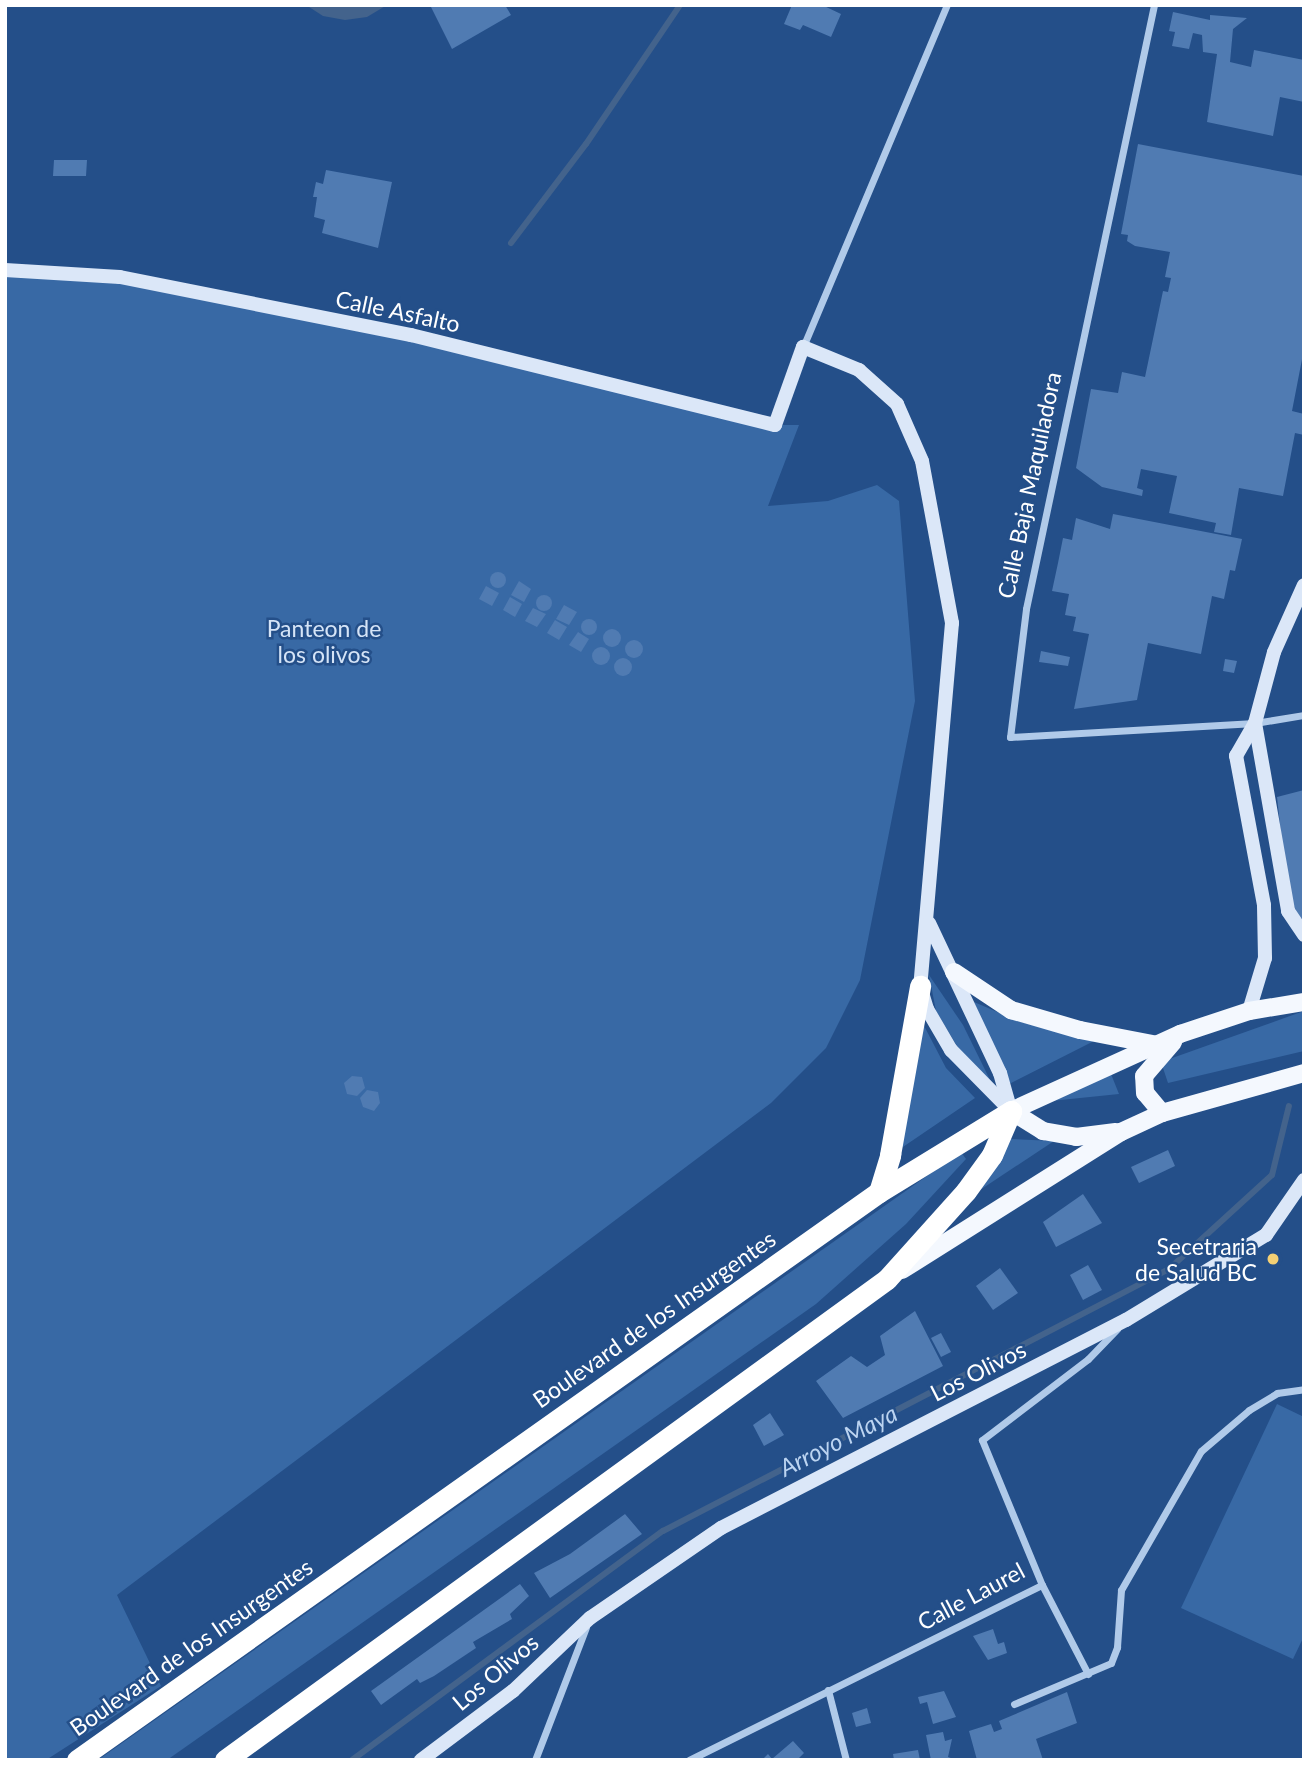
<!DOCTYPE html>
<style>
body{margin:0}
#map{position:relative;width:1309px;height:1765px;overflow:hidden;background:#244f89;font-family:Lato,sans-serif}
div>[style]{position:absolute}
.green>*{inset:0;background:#3869a5}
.water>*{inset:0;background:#43638c}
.stream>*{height:6px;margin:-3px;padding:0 3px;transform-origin:3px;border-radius:3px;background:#43638c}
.building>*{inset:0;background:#507bb2}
.round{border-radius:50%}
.street>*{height:7px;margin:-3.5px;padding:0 3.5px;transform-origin:3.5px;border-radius:3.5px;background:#b0cae9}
.secondary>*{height:14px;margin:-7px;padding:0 7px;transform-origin:7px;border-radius:7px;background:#dbe7f8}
.primary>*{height:18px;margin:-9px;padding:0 9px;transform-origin:9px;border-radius:9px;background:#f4f8fe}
.highway>*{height:21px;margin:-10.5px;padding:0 10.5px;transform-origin:10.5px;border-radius:10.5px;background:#fff}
.dots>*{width:19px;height:19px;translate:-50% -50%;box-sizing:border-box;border:4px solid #244f89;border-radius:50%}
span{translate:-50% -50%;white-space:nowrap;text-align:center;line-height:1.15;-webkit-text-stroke:5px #244f89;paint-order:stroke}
.street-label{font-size:23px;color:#fff}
.park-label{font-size:23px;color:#d5e4f7}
.poi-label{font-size:23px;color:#fff}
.right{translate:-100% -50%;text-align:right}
.water-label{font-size:24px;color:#bcd4f1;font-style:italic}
.frame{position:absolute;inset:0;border:7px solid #fff;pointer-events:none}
</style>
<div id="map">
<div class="green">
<i style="clip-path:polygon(5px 270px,120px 277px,411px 335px,775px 425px,799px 425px,768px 506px,828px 501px,877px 485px,899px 501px,915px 701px,860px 980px,826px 1048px,771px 1103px,117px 1595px,161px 1686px,46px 1760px,5px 1760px)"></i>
<i style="clip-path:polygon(929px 975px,963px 1025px,991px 1082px,967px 1063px,936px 1011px)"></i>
<i style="clip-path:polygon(974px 1002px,1021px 1022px,1094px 1041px,1009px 1084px)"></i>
<i style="clip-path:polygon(1304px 1011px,1304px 1051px,1168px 1083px,1161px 1062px)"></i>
<i style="clip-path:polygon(920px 1018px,946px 1068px,975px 1098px,897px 1151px)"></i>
<i style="clip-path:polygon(1111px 1074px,1119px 1094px,1051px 1101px)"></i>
<i style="clip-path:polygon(1010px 1139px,1054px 1141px,965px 1200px)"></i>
<i style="clip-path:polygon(961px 1152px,966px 1159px,906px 1224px,816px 1304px,167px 1760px,98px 1760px)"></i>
<i style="clip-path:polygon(1277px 1404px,1304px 1417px,1304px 1636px,1293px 1659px,1181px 1608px)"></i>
</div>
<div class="water">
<i style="clip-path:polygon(306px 5px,387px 5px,367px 17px,345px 20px,323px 16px)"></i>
</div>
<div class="stream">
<i style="left:511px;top:243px;width:124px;rotate:-52.9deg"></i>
<i style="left:586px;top:144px;width:168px;rotate:-55.9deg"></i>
<i style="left:352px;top:1760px;width:386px;rotate:-36.4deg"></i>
<i style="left:663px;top:1531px;width:570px;rotate:-27.37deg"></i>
<i style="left:1169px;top:1269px;width:139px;rotate:-42.4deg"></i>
<i style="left:1272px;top:1175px;width:71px;rotate:-76.2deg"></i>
</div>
<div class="building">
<i style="clip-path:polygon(430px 5px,505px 5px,511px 15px,452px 49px)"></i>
<i style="clip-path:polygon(792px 5px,822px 5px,841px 14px,831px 37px,803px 25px,800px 30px,784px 24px)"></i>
<i style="clip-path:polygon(1173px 12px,1210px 20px,1210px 15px,1247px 18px,1233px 29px,1230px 62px,1251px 67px,1254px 50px,1304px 60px,1304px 102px,1280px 97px,1273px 136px,1207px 122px,1217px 54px,1203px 52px,1202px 35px,1193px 33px,1189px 49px,1172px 46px,1175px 32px,1169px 31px)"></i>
<i style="clip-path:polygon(1138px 144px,1304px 176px,1304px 349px,1292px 411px,1304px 414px,1304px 435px,1295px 433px,1283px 496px,1239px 488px,1231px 535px,1214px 532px,1216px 523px,1169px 513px,1177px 476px,1141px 469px,1137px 488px,1143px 490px,1142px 496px,1102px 487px,1076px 468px,1091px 389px,1118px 393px,1122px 372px,1145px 377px,1163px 291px,1168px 292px,1171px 278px,1165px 277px,1170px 252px,1135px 246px,1127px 241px,1128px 235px,1121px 234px)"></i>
<i style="clip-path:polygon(54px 160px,87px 160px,86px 176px,53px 176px)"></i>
<i style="clip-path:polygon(326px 170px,392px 182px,378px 248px,322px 233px,325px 220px,314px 217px,317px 197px,313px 197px,316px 182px,323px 184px)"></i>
<i style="clip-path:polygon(1113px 514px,1242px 539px,1235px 571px,1230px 570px,1224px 599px,1212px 596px,1201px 654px,1148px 643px,1137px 700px,1074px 709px,1089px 634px,1073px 631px,1076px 617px,1065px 615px,1069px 594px,1052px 591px,1058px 563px,1063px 538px,1072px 540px,1076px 518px,1110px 529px)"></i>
<i class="round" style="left:490px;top:572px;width:16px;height:16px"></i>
<i style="clip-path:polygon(519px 581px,531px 589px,524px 602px,511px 595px)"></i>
<i style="clip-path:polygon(486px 586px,499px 593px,492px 606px,479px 599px)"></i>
<i class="round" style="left:536px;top:595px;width:16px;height:16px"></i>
<i style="clip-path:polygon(510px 597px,522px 604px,515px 617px,503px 610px)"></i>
<i style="clip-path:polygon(564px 605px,577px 612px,569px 625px,556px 619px)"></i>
<i style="clip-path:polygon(533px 608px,546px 614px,537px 627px,525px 621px)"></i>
<i class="round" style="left:581px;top:619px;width:16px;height:16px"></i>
<i style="clip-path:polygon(555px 620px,567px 627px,559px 640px,547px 633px)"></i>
<i class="round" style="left:603px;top:629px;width:18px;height:18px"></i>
<i style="clip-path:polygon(578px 632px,589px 639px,581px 652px,569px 645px)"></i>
<i class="round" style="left:625px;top:640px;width:18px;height:18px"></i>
<i class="round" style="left:592px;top:647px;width:18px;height:18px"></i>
<i style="clip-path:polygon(1041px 651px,1070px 657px,1068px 666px,1039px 662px)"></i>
<i class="round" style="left:614px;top:658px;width:18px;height:18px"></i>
<i style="clip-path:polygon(1225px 659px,1237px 661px,1234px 673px,1223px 671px)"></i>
<i style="clip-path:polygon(1304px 790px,1304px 918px,1299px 919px,1287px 888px,1277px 797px)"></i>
<i style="clip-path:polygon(352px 1076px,362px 1077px,365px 1088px,357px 1096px,347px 1094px,344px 1083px)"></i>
<i style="clip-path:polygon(367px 1090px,378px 1092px,380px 1103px,374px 1111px,363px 1107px,360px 1098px)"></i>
<i style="clip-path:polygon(1168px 1150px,1175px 1166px,1139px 1183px,1131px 1167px)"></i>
<i style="clip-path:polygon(1083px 1194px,1102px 1223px,1056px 1247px,1043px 1222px)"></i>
<i style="clip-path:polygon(1088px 1265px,1102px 1290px,1083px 1300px,1070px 1275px)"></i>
<i style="clip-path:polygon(1000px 1268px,1018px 1293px,993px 1310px,976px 1286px)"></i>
<i style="clip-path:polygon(915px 1311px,943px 1366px,843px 1418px,816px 1381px,851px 1356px,867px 1367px,885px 1355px,880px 1336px)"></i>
<i style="clip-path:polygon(941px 1333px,951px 1352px,941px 1357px,931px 1338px)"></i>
<i style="clip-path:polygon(770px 1413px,784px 1435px,764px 1446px,753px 1425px)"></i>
<i style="clip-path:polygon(625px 1514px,642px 1534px,550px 1598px,534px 1573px,570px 1554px)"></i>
<i style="clip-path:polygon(520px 1584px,529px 1596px,510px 1614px,512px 1619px,473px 1642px,476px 1648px,434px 1676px,420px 1683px,417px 1679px,381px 1705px,371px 1691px)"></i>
<i style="clip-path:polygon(993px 1629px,998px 1644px,1004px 1642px,1007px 1653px,988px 1660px,973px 1636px)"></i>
<i style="clip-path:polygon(944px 1691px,956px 1717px,933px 1724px,927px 1702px,920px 1704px,918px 1697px)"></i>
<i style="clip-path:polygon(1067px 1692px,1077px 1723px,1036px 1739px,1043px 1760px,977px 1760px,969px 1731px,991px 1724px,994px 1732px,1002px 1729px,999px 1721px)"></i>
<i style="clip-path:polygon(867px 1708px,871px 1723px,856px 1727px,852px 1713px)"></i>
<i style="clip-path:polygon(943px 1732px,945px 1741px,952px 1739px,948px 1757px,956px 1760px,931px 1760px,926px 1735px)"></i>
<i style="clip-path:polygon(793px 1741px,804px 1753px,797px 1760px,765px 1760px,764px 1758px,768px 1754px,772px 1759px)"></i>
<i style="clip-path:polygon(918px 1750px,920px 1760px,894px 1760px,893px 1754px)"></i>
</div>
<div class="street">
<i style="left:1154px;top:5px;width:617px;rotate:101.97deg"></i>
<i style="left:1026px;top:609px;width:129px;rotate:97.1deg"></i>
<i style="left:1010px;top:737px;width:245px;rotate:-3.3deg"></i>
<i style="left:1255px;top:723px;width:50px;rotate:-9.3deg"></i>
<i style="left:803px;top:347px;width:371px;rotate:-67.2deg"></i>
<i style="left:1088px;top:1674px;width:100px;rotate:-117.3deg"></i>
<i style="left:1042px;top:1585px;width:157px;rotate:-112.5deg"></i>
<i style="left:982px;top:1440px;width:133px;rotate:-37.4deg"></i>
<i style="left:1088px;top:1359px;width:42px;rotate:-46deg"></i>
<i style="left:828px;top:1690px;width:72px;rotate:75.6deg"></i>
<i style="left:1014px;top:1704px;width:105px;rotate:-22.9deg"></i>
<i style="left:1111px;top:1663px;width:17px;rotate:-69deg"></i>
<i style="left:1117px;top:1647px;width:57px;rotate:-86deg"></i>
<i style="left:1121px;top:1590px;width:160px;rotate:-60.1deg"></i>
<i style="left:1201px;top:1451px;width:63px;rotate:-40.5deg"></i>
<i style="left:1249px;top:1410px;width:33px;rotate:-31deg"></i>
<i style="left:1277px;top:1393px;width:27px;rotate:-8deg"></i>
<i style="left:535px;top:1760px;width:142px;rotate:-69deg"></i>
<i style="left:689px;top:1760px;width:394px;rotate:-26.4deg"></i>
</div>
<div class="secondary">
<i style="left:5px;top:270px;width:115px;rotate:3.5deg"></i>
<i style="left:120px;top:277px;width:297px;rotate:11.3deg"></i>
<i style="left:411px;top:335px;width:375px;rotate:13.9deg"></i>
<i style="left:775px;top:425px;width:83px;rotate:-70.3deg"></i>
<i style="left:803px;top:347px;width:61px;rotate:22.3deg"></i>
<i style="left:859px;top:370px;width:51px;rotate:41.8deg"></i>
<i style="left:897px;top:404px;width:62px;rotate:66.3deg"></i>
<i style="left:922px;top:461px;width:165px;rotate:79.5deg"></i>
<i style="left:952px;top:623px;width:364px;rotate:95deg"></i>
<i style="left:920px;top:986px;width:24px;rotate:73deg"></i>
<i style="left:927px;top:1009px;width:48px;rotate:59.7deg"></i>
<i style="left:951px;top:1050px;width:86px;rotate:45.5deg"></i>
<i style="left:1255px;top:723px;width:191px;rotate:80deg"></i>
<i style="left:1288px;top:911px;width:29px;rotate:56deg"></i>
<i style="left:929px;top:923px;width:166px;rotate:64.7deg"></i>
<i style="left:1000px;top:1073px;width:37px;rotate:74deg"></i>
<i style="left:1249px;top:1011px;width:55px;rotate:-73.2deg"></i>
<i style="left:1265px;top:958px;width:53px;rotate:-91.1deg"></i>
<i style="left:1264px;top:905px;width:152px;rotate:-100.6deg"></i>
<i style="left:1236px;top:756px;width:38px;rotate:-60deg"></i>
<i style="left:1255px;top:723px;width:73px;rotate:-75deg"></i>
<i style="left:1274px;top:652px;width:73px;rotate:-65.9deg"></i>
<i style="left:421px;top:1760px;width:115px;rotate:-36.9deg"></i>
<i style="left:513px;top:1691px;width:106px;rotate:-43.5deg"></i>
<i style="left:590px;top:1618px;width:159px;rotate:-34.5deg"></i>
<i style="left:721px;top:1528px;width:455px;rotate:-27.2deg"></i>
<i style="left:1126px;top:1320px;width:164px;rotate:-31.3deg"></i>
<i style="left:1266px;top:1235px;width:67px;rotate:-55.4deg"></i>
</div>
<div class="primary">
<i style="left:954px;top:972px;width:69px;rotate:33.7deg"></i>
<i style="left:1011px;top:1010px;width:72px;rotate:16.2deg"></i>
<i style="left:1080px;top:1030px;width:78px;rotate:11deg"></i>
<i style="left:1011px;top:1111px;width:186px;rotate:-24.5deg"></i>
<i style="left:1180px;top:1034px;width:73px;rotate:-18.4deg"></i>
<i style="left:1249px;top:1011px;width:56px;rotate:-9.3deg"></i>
<i style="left:1011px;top:1111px;width:38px;rotate:32deg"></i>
<i style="left:1043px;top:1131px;width:34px;rotate:10deg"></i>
<i style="left:1076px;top:1137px;width:40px;rotate:-7.1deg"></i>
<i style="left:1162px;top:1113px;width:26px;rotate:-130deg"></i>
<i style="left:1145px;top:1093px;width:17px;rotate:-93deg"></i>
<i style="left:1144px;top:1076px;width:45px;rotate:-49.5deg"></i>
<i style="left:902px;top:1270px;width:259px;rotate:-32.2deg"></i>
<i style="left:1121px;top:1132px;width:45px;rotate:-24.9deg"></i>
<i style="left:1162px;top:1113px;width:148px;rotate:-15.7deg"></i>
</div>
<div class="highway">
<i style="left:879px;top:1192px;width:39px;rotate:-73deg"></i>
<i style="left:890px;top:1155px;width:172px;rotate:-79.9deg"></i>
<i style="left:77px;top:1760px;width:983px;rotate:-35.31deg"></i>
<i style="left:879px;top:1192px;width:155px;rotate:-31.5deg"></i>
<i style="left:225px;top:1760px;width:818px;rotate:-36deg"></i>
<i style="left:887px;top:1279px;width:118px;rotate:-48.1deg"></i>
<i style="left:966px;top:1191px;width:44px;rotate:-54.2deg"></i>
<i style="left:992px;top:1155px;width:48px;rotate:-66.6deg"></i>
</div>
<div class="dots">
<i style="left:1273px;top:1259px;background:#f4d074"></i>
</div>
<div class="street-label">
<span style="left:398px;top:311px;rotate:12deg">Calle Asfalto</span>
<span style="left:1029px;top:485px;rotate:-78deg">Calle Baja Maquiladora</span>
<span style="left:654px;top:1319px;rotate:-35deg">Boulevard de los Insurgentes</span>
<span style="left:978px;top:1371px;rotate:-27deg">Los Olivos</span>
<span style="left:971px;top:1596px;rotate:-28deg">Calle Laurel</span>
<span style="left:191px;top:1647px;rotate:-35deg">Boulevard de los Insurgentes</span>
<span style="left:495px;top:1672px;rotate:-40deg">Los Olivos</span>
</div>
<div class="park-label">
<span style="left:324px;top:641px">Panteon de<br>los olivos</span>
</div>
<div class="poi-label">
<span class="right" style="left:1257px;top:1259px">Secetraria<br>de Salud BC</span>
</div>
<div class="water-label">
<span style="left:838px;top:1440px;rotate:-27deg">Arroyo Maya</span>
</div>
<div class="frame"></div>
</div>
